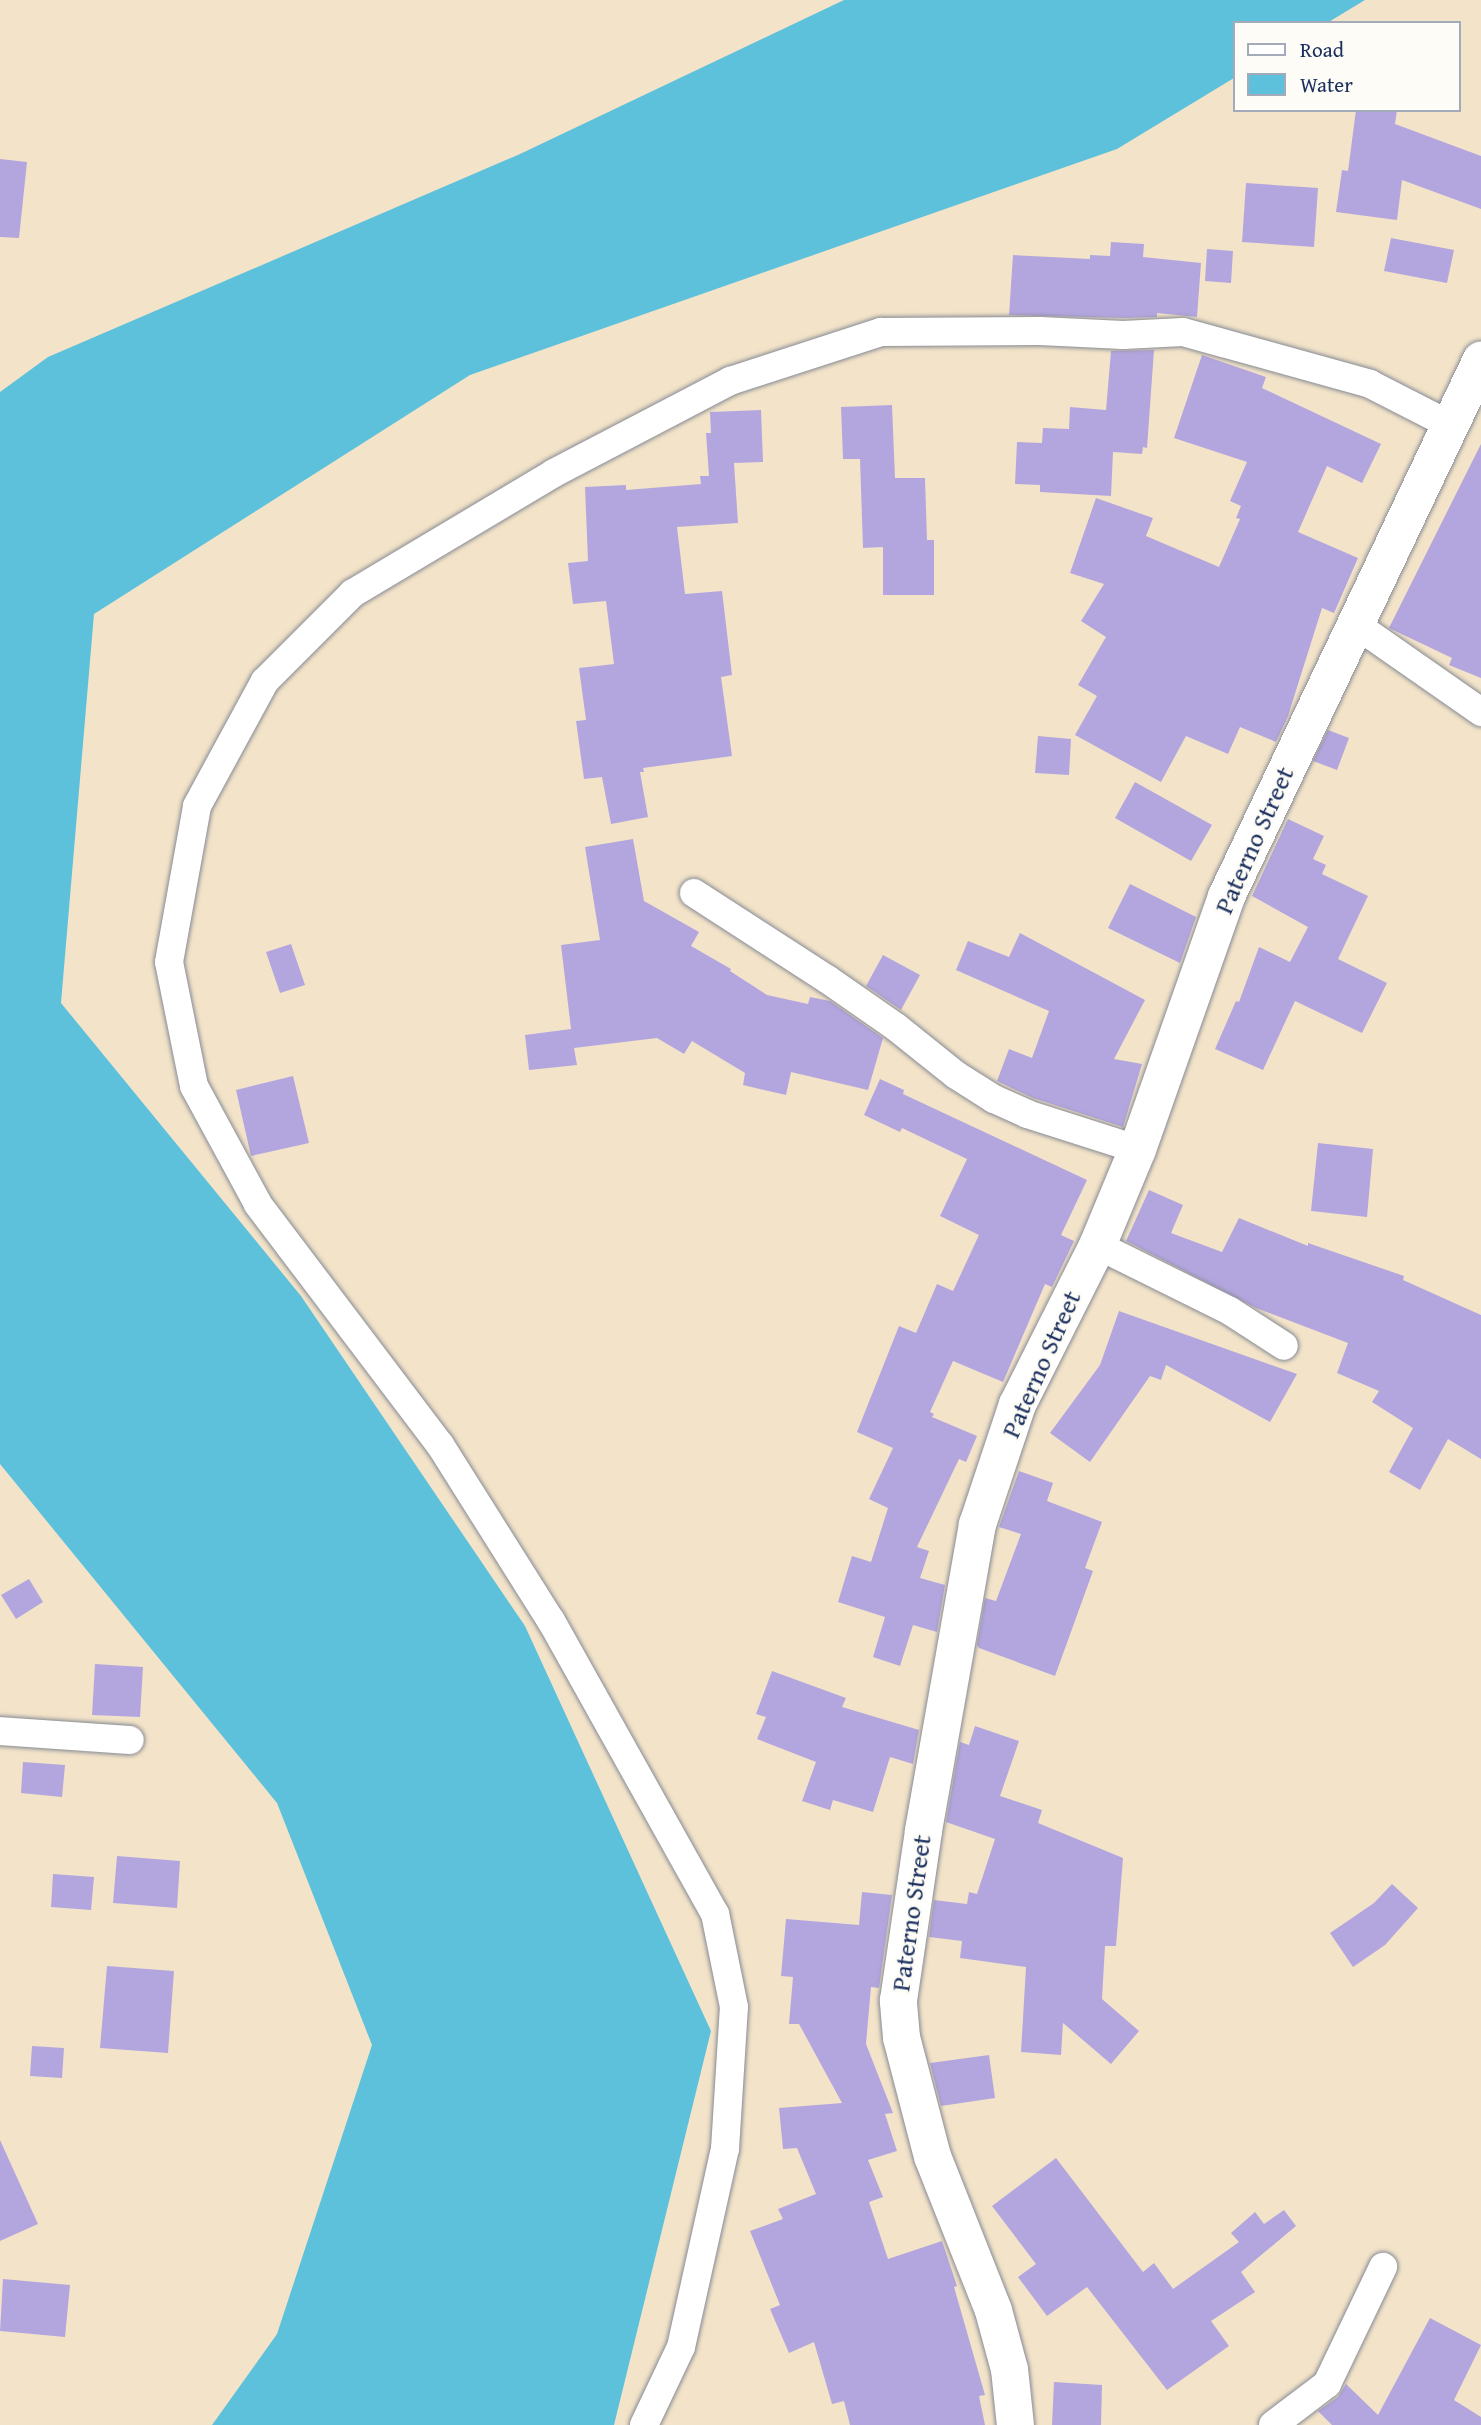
<!DOCTYPE html>
<style>
body{margin:0}
#map{position:relative;width:1481px;height:2425px;overflow:hidden;background:#f3e4c9;font-family:"Gentium Book Plus",serif}
div>[style]{position:absolute}
.water>*{inset:0;background:#5ec1dc}
.building>*{inset:0;background:#b3a6df}
.roads{filter:drop-shadow(0 0 2px #878a94) drop-shadow(0 0 2px #878a94)}
.minor>*{height:28px;margin:-14px;padding:0 14px;transform-origin:14px;border-radius:14px;background:#fff}
.tertiary>*{height:37px;margin:-18.5px;padding:0 18.5px;transform-origin:18.5px;border-radius:18.5px;background:#fff}
span{translate:-50% -50%;white-space:nowrap;text-align:center;line-height:1.15;-webkit-text-stroke:6px #fdfcf7;paint-order:stroke}
.street-label{font-size:26px;color:#1b2f5e}
.legend{position:absolute;left:1233px;top:21px;width:228px;height:91px;box-sizing:border-box;background:#fdfcf7;border:2px solid #a3aaba;margin:0;padding:9px 12px;list-style:none;font-size:21px;color:#1b2f5e}
.legend li{display:flex;align-items:center;gap:14px;height:35px}
.legend b{width:35px;border:2px solid #a3aaba}
</style>
<div id="map">
<div class="water">
<i style="clip-path:polygon(844px 0,1365px 0,1327px 23px,1234px 23px,1234px 78px,1117px 149px,470px 375px,94px 614px,61px 1003px,301px 1296px,525px 1626px,711px 2031px,614px 2425px,212px 2425px,277px 2334px,372px 2045px,277px 1803px,0 1464px,0 392px,48px 357px,520px 154px)"></i>
</div>
<div class="building">
<i style="clip-path:polygon(1356px 110px,1397px 110px,1395px 124px,1481px 156px,1481px 209px,1402px 180px,1397px 220px,1336px 212px,1342px 170px,1348px 171px)"></i>
<i style="clip-path:polygon(0 159px,27px 162px,19px 238px,0 237px)"></i>
<i style="clip-path:polygon(1246px 183px,1318px 188px,1314px 247px,1242px 242px)"></i>
<i style="clip-path:polygon(1391px 238px,1454px 250px,1447px 283px,1384px 271px)"></i>
<i style="clip-path:polygon(1111px 242px,1144px 244px,1143px 257px,1201px 263px,1197px 317px,1157px 313px,1157px 317px,1123px 318px,1009px 315px,1013px 255px,1090px 259px,1090px 255px,1110px 256px)"></i>
<i style="clip-path:polygon(1207px 249px,1233px 251px,1231px 283px,1205px 281px)"></i>
<i style="clip-path:polygon(1154px 350px,1147px 448px,1143px 447px,1142px 454px,1113px 452px,1111px 496px,1040px 492px,1040px 485px,1015px 484px,1017px 442px,1042px 443px,1043px 428px,1069px 429px,1070px 407px,1106px 410px,1111px 351px)"></i>
<i style="clip-path:polygon(1202px 355px,1266px 377px,1262px 388px,1381px 444px,1362px 483px,1327px 466px,1298px 532px,1358px 558px,1334px 613px,1322px 608px,1288px 716px,1276px 742px,1240px 727px,1228px 754px,1186px 736px,1161px 782px,1075px 735px,1097px 696px,1078px 685px,1106px 637px,1081px 621px,1104px 584px,1070px 573px,1096px 498px,1153px 518px,1146px 536px,1219px 567px,1240px 519px,1236px 518px,1241px 506px,1230px 501px,1247px 462px,1174px 438px)"></i>
<i style="clip-path:polygon(892px 405px,895px 478px,925px 478px,927px 540px,934px 540px,934px 595px,883px 595px,883px 547px,863px 548px,860px 459px,843px 459px,841px 407px)"></i>
<i style="clip-path:polygon(761px 410px,763px 462px,734px 463px,738px 523px,677px 527px,685px 594px,722px 591px,732px 675px,721px 677px,732px 756px,643px 768px,644px 772px,640px 772px,648px 817px,611px 824px,602px 777px,584px 779px,576px 721px,586px 720px,579px 668px,614px 664px,606px 601px,573px 604px,568px 563px,588px 561px,585px 487px,626px 485px,626px 490px,701px 484px,700px 476px,709px 476px,706px 433px,711px 433px,710px 412px)"></i>
<i style="clip-path:polygon(1481px 444px,1481px 678px,1449px 665px,1452px 658px,1389px 628px)"></i>
<i style="clip-path:polygon(1328px 730px,1349px 738px,1337px 770px,1313px 761px)"></i>
<i style="clip-path:polygon(1038px 736px,1071px 739px,1069px 775px,1035px 773px)"></i>
<i style="clip-path:polygon(1135px 782px,1212px 825px,1191px 861px,1115px 818px)"></i>
<i style="clip-path:polygon(1288px 819px,1324px 836px,1313px 859px,1326px 865px,1322px 874px,1368px 896px,1338px 959px,1387px 983px,1362px 1033px,1295px 1001px,1263px 1070px,1215px 1049px,1236px 1001px,1239px 1002px,1259px 947px,1290px 962px,1308px 927px,1252px 896px)"></i>
<i style="clip-path:polygon(633px 839px,644px 901px,699px 932px,691px 946px,731px 969px,730px 971px,767px 995px,808px 1004px,810px 997px,830px 1001px,883px 1038px,868px 1090px,791px 1072px,786px 1095px,743px 1085px,745px 1073px,692px 1041px,684px 1054px,657px 1038px,574px 1048px,577px 1065px,529px 1070px,525px 1035px,571px 1029px,561px 945px,600px 940px,585px 847px)"></i>
<i style="clip-path:polygon(1130px 884px,1196px 917px,1180px 963px,1108px 928px)"></i>
<i style="clip-path:polygon(1020px 933px,1145px 1000px,1114px 1059px,1142px 1064px,1123px 1127px,1033px 1098px,997px 1081px,1009px 1049px,1032px 1058px,1049px 1011px,956px 970px,968px 941px,1009px 957px)"></i>
<i style="clip-path:polygon(291px 944px,305px 985px,280px 993px,266px 952px)"></i>
<i style="clip-path:polygon(883px 955px,920px 975px,901px 1010px,866px 986px)"></i>
<i style="clip-path:polygon(293px 1076px,309px 1143px,251px 1156px,236px 1090px)"></i>
<i style="clip-path:polygon(880px 1079px,904px 1090px,903px 1094px,1087px 1180px,1061px 1235px,1074px 1241px,1052px 1287px,1045px 1284px,1003px 1382px,953px 1361px,930px 1412px,934px 1414px,932px 1417px,977px 1436px,966px 1462px,959px 1459px,917px 1547px,929px 1551px,920px 1578px,945px 1585px,937px 1632px,913px 1625px,900px 1666px,873px 1657px,885px 1617px,838px 1602px,852px 1556px,871px 1562px,888px 1508px,869px 1499px,893px 1448px,857px 1432px,899px 1326px,916px 1333px,937px 1284px,953px 1291px,979px 1235px,940px 1216px,967px 1159px,902px 1128px,900px 1132px,864px 1115px)"></i>
<i style="clip-path:polygon(1318px 1143px,1373px 1149px,1367px 1217px,1311px 1211px)"></i>
<i style="clip-path:polygon(1149px 1190px,1183px 1205px,1171px 1233px,1222px 1252px,1239px 1218px,1308px 1246px,1308px 1243px,1404px 1276px,1403px 1280px,1481px 1315px,1481px 1459px,1448px 1439px,1420px 1490px,1389px 1472px,1413px 1428px,1372px 1402px,1379px 1391px,1337px 1373px,1348px 1343px,1256px 1308px,1126px 1241px)"></i>
<i style="clip-path:polygon(1119px 1311px,1297px 1374px,1270px 1422px,1166px 1365px,1161px 1380px,1150px 1376px,1090px 1462px,1050px 1433px,1100px 1365px)"></i>
<i style="clip-path:polygon(1019px 1471px,1053px 1483px,1047px 1501px,1102px 1522px,1085px 1568px,1093px 1571px,1055px 1676px,979px 1648px,977px 1645px,985px 1598px,996px 1601px,1021px 1534px,999px 1527px)"></i>
<i style="clip-path:polygon(29px 1579px,43px 1602px,16px 1619px,1px 1595px)"></i>
<i style="clip-path:polygon(95px 1664px,143px 1667px,140px 1717px,92px 1715px)"></i>
<i style="clip-path:polygon(772px 1671px,846px 1698px,842px 1707px,919px 1730px,913px 1764px,890px 1757px,873px 1812px,833px 1800px,830px 1810px,802px 1801px,816px 1762px,757px 1739px,766px 1717px,756px 1714px)"></i>
<i style="clip-path:polygon(975px 1726px,1019px 1741px,1000px 1796px,1042px 1810px,1038px 1823px,1123px 1858px,1116px 1946px,1105px 1946px,1102px 1999px,1139px 2031px,1111px 2064px,1063px 2023px,1061px 2055px,1021px 2052px,1026px 1967px,960px 1958px,962px 1941px,929px 1937px,934px 1900px,967px 1904px,969px 1892px,977px 1894px,995px 1839px,946px 1822px,960px 1742px,969px 1745px)"></i>
<i style="clip-path:polygon(23px 1762px,65px 1765px,62px 1797px,21px 1793px)"></i>
<i style="clip-path:polygon(117px 1856px,180px 1861px,177px 1908px,113px 1903px)"></i>
<i style="clip-path:polygon(53px 1874px,94px 1877px,91px 1910px,51px 1907px)"></i>
<i style="clip-path:polygon(1392px 1884px,1418px 1908px,1385px 1945px,1353px 1967px,1330px 1933px,1374px 1903px)"></i>
<i style="clip-path:polygon(862px 1892px,892px 1895px,879px 1988px,871px 1987px,866px 2044px,893px 2113px,885px 2114px,897px 2151px,868px 2160px,883px 2197px,869px 2202px,888px 2259px,942px 2241px,957px 2286px,954px 2287px,985px 2395px,979px 2396px,985px 2425px,850px 2425px,844px 2401px,832px 2404px,814px 2342px,789px 2353px,770px 2309px,780px 2305px,750px 2231px,783px 2219px,778px 2209px,816px 2194px,797px 2148px,783px 2149px,779px 2108px,842px 2103px,799px 2024px,789px 2024px,793px 1977px,781px 1976px,786px 1919px,859px 1925px)"></i>
<i style="clip-path:polygon(107px 1966px,174px 1971px,168px 2053px,100px 2048px)"></i>
<i style="clip-path:polygon(32px 2046px,64px 2048px,62px 2078px,30px 2076px)"></i>
<i style="clip-path:polygon(989px 2055px,995px 2098px,941px 2106px,930px 2063px)"></i>
<i style="clip-path:polygon(0 2140px,38px 2224px,0 2241px)"></i>
<i style="clip-path:polygon(1056px 2158px,1143px 2272px,1154px 2263px,1173px 2289px,1239px 2242px,1231px 2233px,1255px 2212px,1264px 2224px,1284px 2210px,1296px 2226px,1241px 2272px,1255px 2292px,1211px 2321px,1229px 2346px,1167px 2390px,1087px 2287px,1047px 2316px,1018px 2277px,1036px 2264px,992px 2206px)"></i>
<i style="clip-path:polygon(3px 2279px,70px 2285px,65px 2337px,0 2331px)"></i>
<i style="clip-path:polygon(1430px 2318px,1481px 2345px,1454px 2400px,1481px 2417px,1481px 2425px,1332px 2425px,1318px 2411px,1338px 2397px,1346px 2384px,1378px 2415px)"></i>
<i style="clip-path:polygon(1054px 2382px,1102px 2385px,1101px 2425px,1052px 2425px)"></i>
</div>
<div class="roads">
<div class="minor">
<i style="left:1355px;top:624px;width:154px;rotate:34.9deg"></i>
<i style="left:694px;top:893px;width:158px;rotate:32.9deg"></i>
<i style="left:827px;top:979px;width:84px;rotate:34.8deg"></i>
<i style="left:896px;top:1027px;width:77px;rotate:38.7deg"></i>
<i style="left:956px;top:1075px;width:45px;rotate:32.3deg"></i>
<i style="left:994px;top:1099px;width:36px;rotate:24deg"></i>
<i style="left:1027px;top:1114px;width:115px;rotate:17.7deg"></i>
<i style="left:1097px;top:1245px;width:148px;rotate:26.4deg"></i>
<i style="left:1230px;top:1311px;width:64px;rotate:32.9deg"></i>
<i style="left:0;top:1731px;width:130px;rotate:4deg"></i>
<i style="left:644px;top:2425px;width:86px;rotate:-64.6deg"></i>
<i style="left:681px;top:2347px;width:203px;rotate:-77.5deg"></i>
<i style="left:725px;top:2149px;width:142px;rotate:-86.4deg"></i>
<i style="left:734px;top:2007px;width:95px;rotate:-101.5deg"></i>
<i style="left:715px;top:1914px;width:336px;rotate:-119.2deg"></i>
<i style="left:551px;top:1621px;width:208px;rotate:-122.2deg"></i>
<i style="left:440px;top:1445px;width:302px;rotate:-127.1deg"></i>
<i style="left:258px;top:1204px;width:134px;rotate:-118.5deg"></i>
<i style="left:194px;top:1086px;width:126px;rotate:-101.4deg"></i>
<i style="left:169px;top:962px;width:158px;rotate:-79.8deg"></i>
<i style="left:197px;top:806px;width:142px;rotate:-61.5deg"></i>
<i style="left:265px;top:681px;width:124px;rotate:-45deg"></i>
<i style="left:353px;top:593px;width:234px;rotate:-30.8deg"></i>
<i style="left:554px;top:473px;width:199px;rotate:-27.6deg"></i>
<i style="left:730px;top:381px;width:159px;rotate:-18deg"></i>
<i style="left:881px;top:332px;width:159px;rotate:-0.4deg"></i>
<i style="left:1040px;top:331px;width:83px;rotate:2.8deg"></i>
<i style="left:1123px;top:335px;width:60px;rotate:-2.9deg"></i>
<i style="left:1183px;top:332px;width:194px;rotate:15.5deg"></i>
<i style="left:1370px;top:384px;width:90px;rotate:27.1deg"></i>
<i style="left:1273px;top:2425px;width:68px;rotate:-37.2deg"></i>
<i style="left:1327px;top:2384px;width:130px;rotate:-64.4deg"></i>
</div>
<div class="tertiary">
<i style="left:1015px;top:2425px;width:56px;rotate:-96.1deg"></i>
<i style="left:1009px;top:2369px;width:61px;rotate:-105.2deg"></i>
<i style="left:993px;top:2310px;width:166px;rotate:-111.6deg"></i>
<i style="left:932px;top:2156px;width:123px;rotate:-104.6deg"></i>
<i style="left:901px;top:2037px;width:37px;rotate:-95deg"></i>
<i style="left:898px;top:2000px;width:172px;rotate:-81.6deg"></i>
<i style="left:923px;top:1830px;width:311px;rotate:-80deg"></i>
<i style="left:977px;top:1524px;width:126px;rotate:-71.6deg"></i>
<i style="left:1017px;top:1404px;width:178px;rotate:-63.3deg"></i>
<i style="left:1097px;top:1245px;width:104px;rotate:-67.4deg"></i>
<i style="left:1137px;top:1149px;width:268px;rotate:-70.6deg"></i>
<i style="left:1226px;top:896px;width:594px;rotate:-64.6deg"></i>
</div>
</div>
<div class="street-label">
<span style="left:1254px;top:840px;rotate:-66deg">Paterno Street</span>
<span style="left:1041px;top:1364px;rotate:-66deg">Paterno Street</span>
<span style="left:911px;top:1913px;rotate:-82deg">Paterno Street</span>
</div>
<ul class="legend">
<li><b style="height:9px;background:#fff"></b>Road</li>
<li><b style="height:19px;background:#5ec1dc"></b>Water</li>
</ul>
</div>
